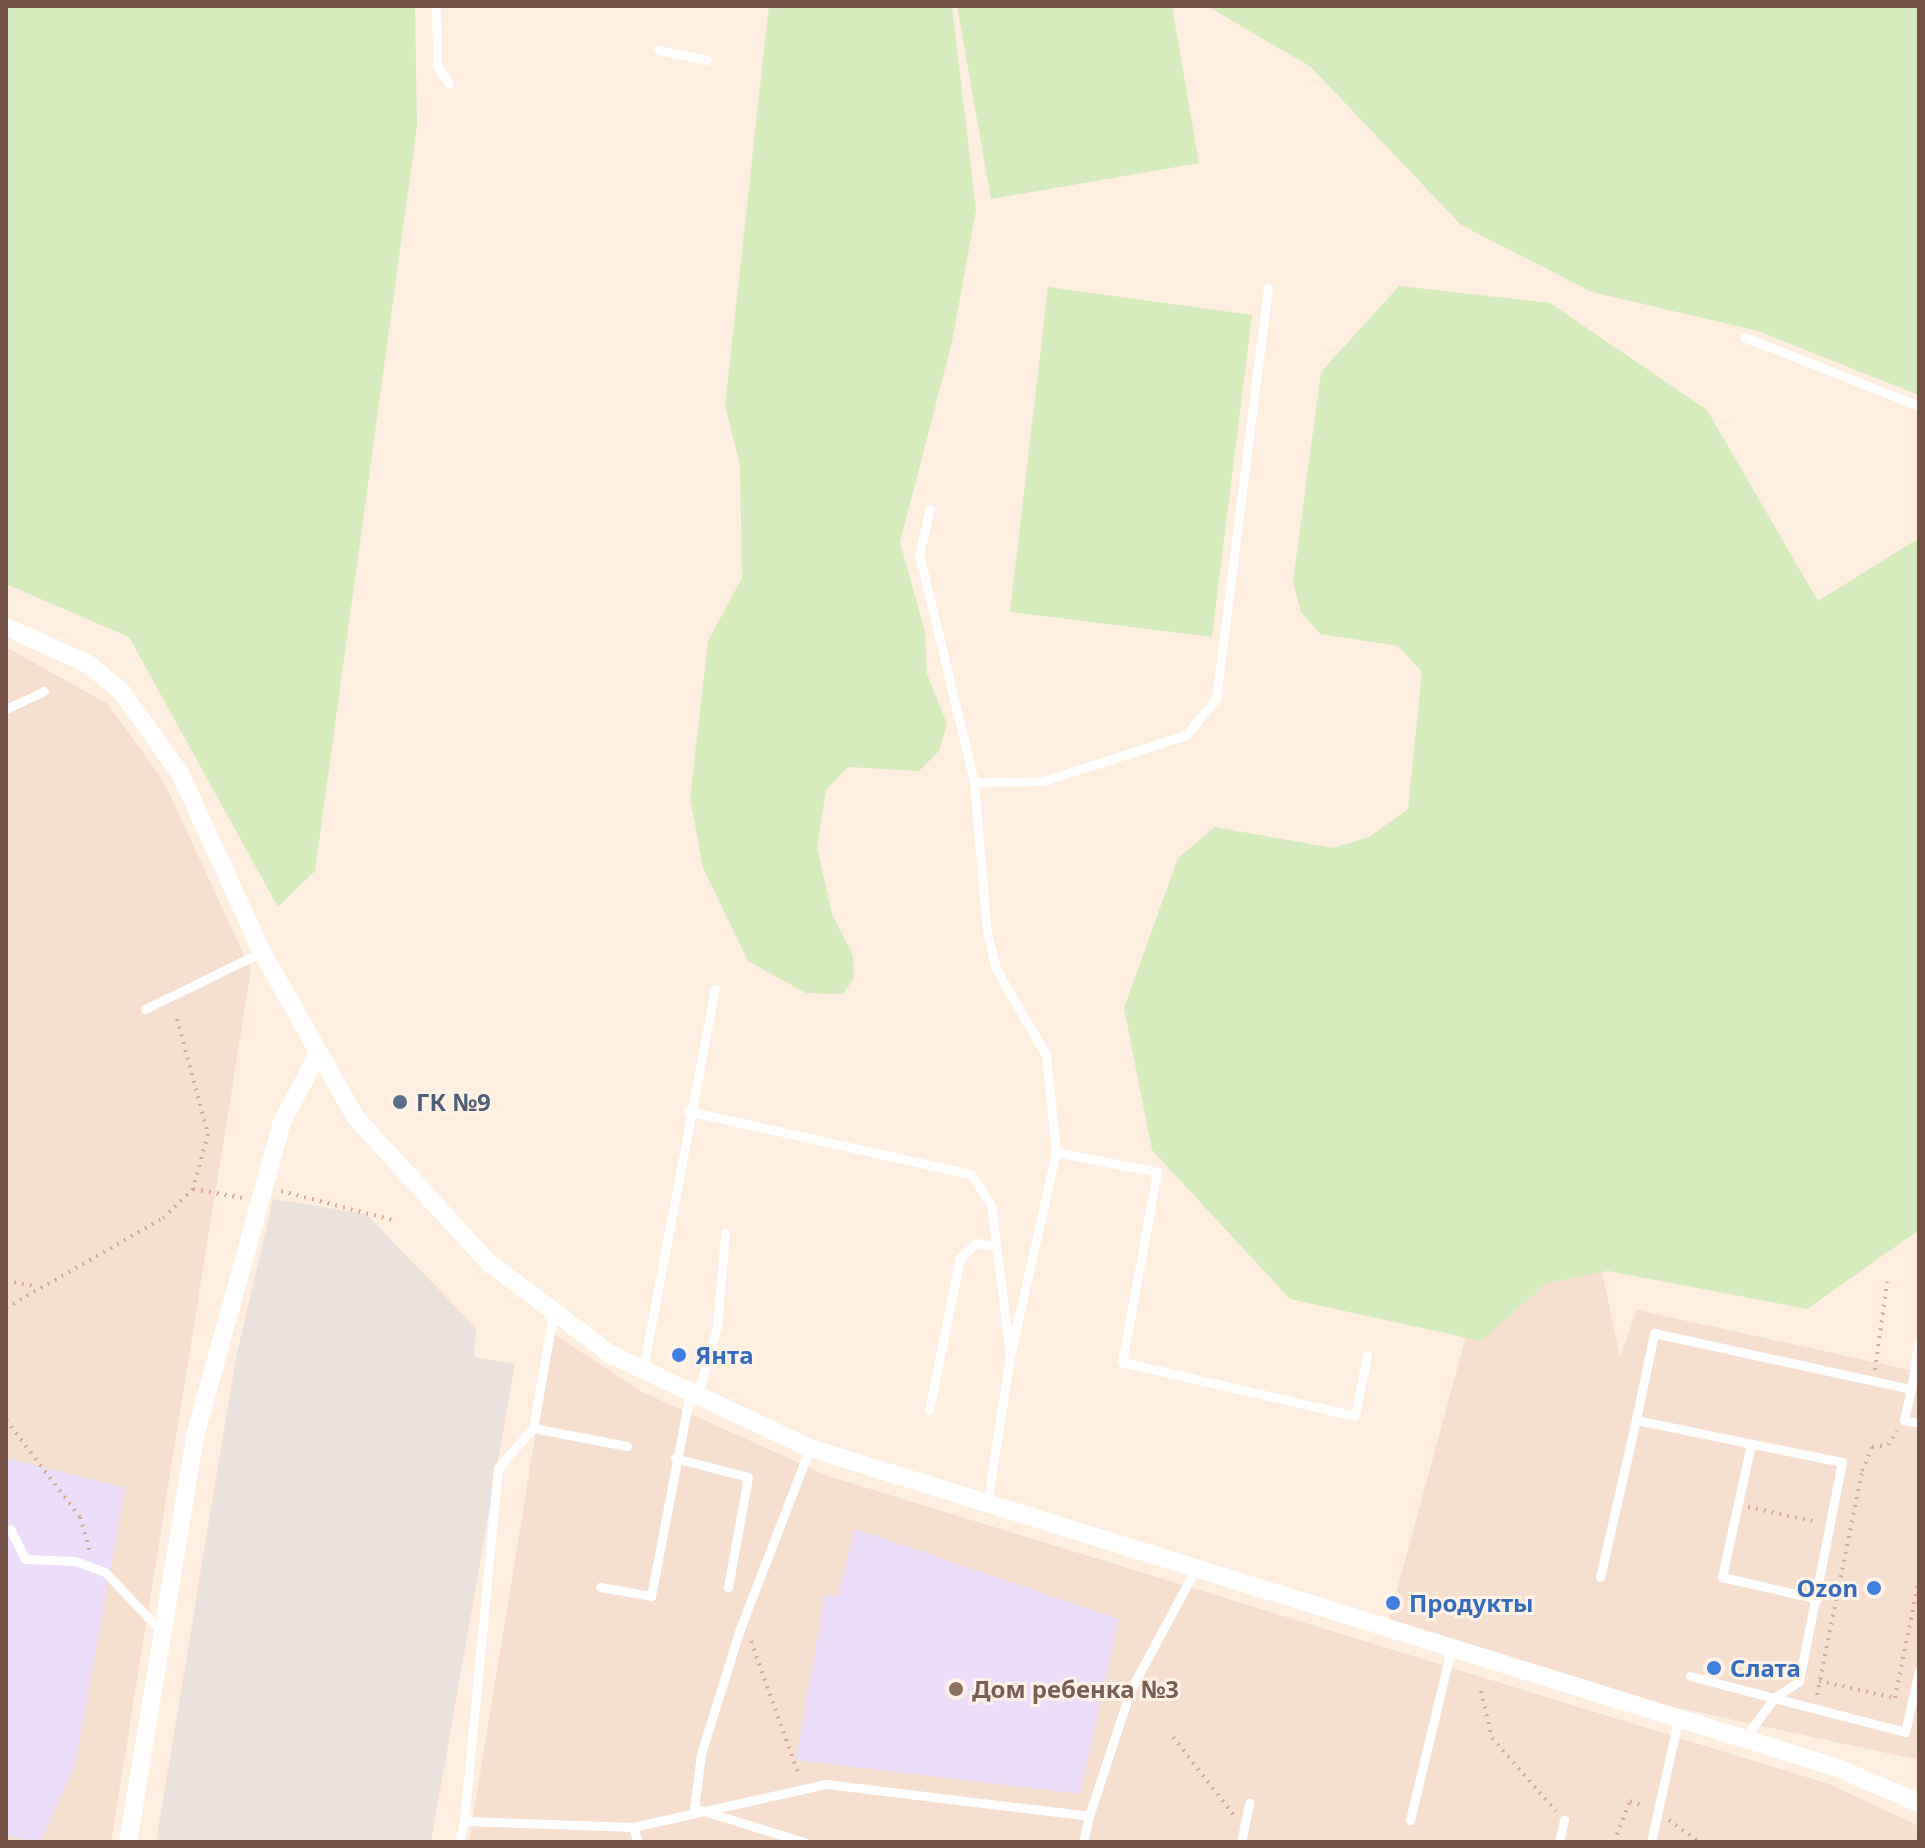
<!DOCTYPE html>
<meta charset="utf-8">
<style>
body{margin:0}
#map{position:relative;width:1925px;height:1848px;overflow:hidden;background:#feefe0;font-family:"Noto Sans",sans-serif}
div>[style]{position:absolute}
.residential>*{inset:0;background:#f6dfce}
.industrial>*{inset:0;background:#ece2dc}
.education>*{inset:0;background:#ecddfa}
.green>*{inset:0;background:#d6ecbd}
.path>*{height:4px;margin-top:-2px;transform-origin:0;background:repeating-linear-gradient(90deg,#daaa99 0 2px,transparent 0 8px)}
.service>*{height:9px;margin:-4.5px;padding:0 4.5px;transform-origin:4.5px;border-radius:4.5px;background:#fff}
.minor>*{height:18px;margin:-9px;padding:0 9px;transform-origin:9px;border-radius:9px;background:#fff}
.dots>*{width:22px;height:22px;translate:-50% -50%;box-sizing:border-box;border:4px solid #fff3e8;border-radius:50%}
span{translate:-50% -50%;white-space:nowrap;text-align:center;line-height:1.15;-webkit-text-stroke:6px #fff3e8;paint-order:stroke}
.service-label{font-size:24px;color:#4e5e75;font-weight:700}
.left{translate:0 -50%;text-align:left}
.shop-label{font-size:24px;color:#366cbe;font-weight:700}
.right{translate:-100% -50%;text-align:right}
.education-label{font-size:24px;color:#785e54;font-weight:700}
.frame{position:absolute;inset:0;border:8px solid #765145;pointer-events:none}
</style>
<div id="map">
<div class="residential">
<i style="clip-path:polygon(6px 647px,108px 704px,164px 782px,251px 970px,111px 1842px,6px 1842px)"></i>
<i style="clip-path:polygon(1491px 1244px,1601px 1267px,1620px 1357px,1637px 1310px,1919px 1372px,1919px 1760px,1540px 1678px,1386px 1631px)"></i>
<i style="clip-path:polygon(552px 1333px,642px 1392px,828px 1476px,1829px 1784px,1919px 1826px,1919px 1842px,469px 1842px)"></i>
</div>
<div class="industrial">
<i style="clip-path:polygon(273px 1199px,366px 1214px,476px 1328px,474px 1357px,515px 1364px,431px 1842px,156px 1842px,236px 1358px)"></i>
</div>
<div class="education">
<i style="clip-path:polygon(6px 1458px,125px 1488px,76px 1761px,41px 1842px,6px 1836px)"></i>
<i style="clip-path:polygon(855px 1529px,1119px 1619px,1080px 1794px,796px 1760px,825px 1594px,838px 1596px)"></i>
</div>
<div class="green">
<i style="clip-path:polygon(6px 6px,415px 6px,417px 126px,315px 871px,278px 907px,129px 637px,6px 584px)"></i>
<i style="clip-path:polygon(769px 6px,952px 6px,976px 210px,952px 342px,900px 542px,925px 632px,927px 674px,947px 724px,939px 751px,919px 771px,848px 767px,826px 790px,817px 847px,832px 914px,853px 955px,854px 978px,843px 994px,806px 993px,748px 961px,703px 868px,690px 798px,708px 641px,742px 578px,740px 465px,725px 405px)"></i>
<i style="clip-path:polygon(957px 6px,1172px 6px,1199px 163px,991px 199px)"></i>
<i style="clip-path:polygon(1207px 6px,1919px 6px,1919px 395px,1758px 331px,1592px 292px,1461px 225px,1311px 67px)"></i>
<i style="clip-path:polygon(1399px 286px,1550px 303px,1707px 410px,1818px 601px,1919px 538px,1919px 1230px,1807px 1309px,1608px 1271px,1547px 1283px,1481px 1341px,1290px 1299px,1152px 1150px,1124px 1008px,1178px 858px,1215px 827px,1333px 848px,1369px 837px,1408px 809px,1422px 672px,1398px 646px,1320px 634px,1301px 612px,1293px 582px,1321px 372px)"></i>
<i style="clip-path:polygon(1048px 287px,1252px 315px,1212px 637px,1010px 612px)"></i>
</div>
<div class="path">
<i style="left:177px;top:1019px;width:119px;rotate:74.9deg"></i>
<i style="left:208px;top:1134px;width:57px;rotate:105.3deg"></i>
<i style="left:281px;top:1191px;width:115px;rotate:14.6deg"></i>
<i style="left:6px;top:1281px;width:29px;rotate:10deg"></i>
<i style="left:6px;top:1308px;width:181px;rotate:-29.8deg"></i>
<i style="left:163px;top:1218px;width:42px;rotate:-44deg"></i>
<i style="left:193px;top:1189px;width:51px;rotate:10.2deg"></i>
<i style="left:1875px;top:1370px;width:89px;rotate:-82.2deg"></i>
<i style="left:6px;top:1420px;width:122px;rotate:52.7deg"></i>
<i style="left:80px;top:1517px;width:35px;rotate:74deg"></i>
<i style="left:1748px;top:1507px;width:72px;rotate:12.1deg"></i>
<i style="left:751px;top:1641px;width:143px;rotate:70.4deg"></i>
<i style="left:1819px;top:1681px;width:78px;rotate:12.6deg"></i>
<i style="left:1895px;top:1698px;width:121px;rotate:-78.6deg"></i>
<i style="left:1481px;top:1691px;width:48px;rotate:76.8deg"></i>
<i style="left:1492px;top:1738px;width:97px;rotate:48.8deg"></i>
<i style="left:1817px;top:1695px;width:228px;rotate:-78.6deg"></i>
<i style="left:1862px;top:1471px;width:26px;rotate:-67deg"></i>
<i style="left:1872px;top:1447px;width:16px;rotate:-7deg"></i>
<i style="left:1888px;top:1445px;width:17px;rotate:-57deg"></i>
<i style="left:1173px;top:1737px;width:98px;rotate:52.1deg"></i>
<i style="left:1669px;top:1820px;width:37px;rotate:36deg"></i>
<i style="left:1614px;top:1842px;width:44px;rotate:-68.7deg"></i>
<i style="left:1630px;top:1801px;width:15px;rotate:20deg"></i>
</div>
<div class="service">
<i style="left:436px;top:6px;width:60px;rotate:89deg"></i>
<i style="left:437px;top:66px;width:21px;rotate:55deg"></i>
<i style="left:658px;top:50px;width:50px;rotate:11.5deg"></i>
<i style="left:1744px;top:337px;width:188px;rotate:21.5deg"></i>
<i style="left:930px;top:509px;width:46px;rotate:103.7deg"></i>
<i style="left:919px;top:554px;width:235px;rotate:76.4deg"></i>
<i style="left:974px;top:782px;width:69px;rotate:-0.8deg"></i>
<i style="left:1043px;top:781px;width:150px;rotate:-17.8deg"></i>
<i style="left:1186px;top:735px;width:47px;rotate:-50.2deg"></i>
<i style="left:1216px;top:699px;width:414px;rotate:-82.8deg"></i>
<i style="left:6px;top:709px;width:42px;rotate:-25.3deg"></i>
<i style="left:974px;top:782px;width:152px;rotate:85.1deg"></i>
<i style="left:987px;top:933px;width:37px;rotate:76deg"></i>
<i style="left:996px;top:969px;width:99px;rotate:59.8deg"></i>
<i style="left:1046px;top:1055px;width:98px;rotate:84.1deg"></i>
<i style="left:1056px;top:1152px;width:209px;rotate:102.7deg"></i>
<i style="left:1010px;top:1356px;width:151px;rotate:98.8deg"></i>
<i style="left:145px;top:1009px;width:130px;rotate:-26deg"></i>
<i style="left:688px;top:1111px;width:290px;rotate:12.6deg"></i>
<i style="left:971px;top:1174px;width:37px;rotate:57deg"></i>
<i style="left:991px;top:1205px;width:149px;rotate:82.7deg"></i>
<i style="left:1056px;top:1152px;width:103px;rotate:11.2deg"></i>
<i style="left:1157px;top:1172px;width:193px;rotate:100.4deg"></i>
<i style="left:1122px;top:1362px;width:239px;rotate:13deg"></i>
<i style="left:1355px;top:1416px;width:62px;rotate:-78.9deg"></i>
<i style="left:553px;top:1315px;width:115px;rotate:100deg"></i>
<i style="left:533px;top:1428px;width:96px;rotate:10.8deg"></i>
<i style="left:643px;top:1369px;width:387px;rotate:-79.3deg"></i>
<i style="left:1911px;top:1389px;width:32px;rotate:103deg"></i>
<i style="left:1904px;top:1420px;width:15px;rotate:11deg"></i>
<i style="left:697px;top:1397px;width:73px;rotate:-74.1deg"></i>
<i style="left:717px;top:1327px;width:94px;rotate:-85.1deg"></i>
<i style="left:929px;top:1410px;width:155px;rotate:-78.5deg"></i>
<i style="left:960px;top:1258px;width:22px;rotate:-43deg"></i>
<i style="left:976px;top:1243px;width:20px;rotate:9deg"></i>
<i style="left:1751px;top:1444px;width:136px;rotate:102.3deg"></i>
<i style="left:1722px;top:1577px;width:98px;rotate:12.9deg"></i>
<i style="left:675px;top:1458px;width:75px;rotate:14.6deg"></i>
<i style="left:748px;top:1477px;width:112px;rotate:100.3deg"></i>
<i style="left:10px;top:1529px;width:34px;rotate:63deg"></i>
<i style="left:25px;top:1559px;width:50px;rotate:2.3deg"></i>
<i style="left:75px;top:1561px;width:32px;rotate:20deg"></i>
<i style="left:105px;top:1572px;width:81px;rotate:46.5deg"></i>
<i style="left:1600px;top:1577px;width:161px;rotate:-77.1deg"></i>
<i style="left:600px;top:1587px;width:52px;rotate:10deg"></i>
<i style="left:651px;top:1596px;width:206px;rotate:-79.1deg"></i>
<i style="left:1690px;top:1676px;width:222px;rotate:14.6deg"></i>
<i style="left:1905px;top:1732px;width:63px;rotate:-77.1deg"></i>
<i style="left:1744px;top:1739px;width:51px;rotate:-53.8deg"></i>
<i style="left:1774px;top:1698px;width:30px;rotate:-34deg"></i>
<i style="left:1799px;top:1681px;width:223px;rotate:-78.9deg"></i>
<i style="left:1842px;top:1462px;width:210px;rotate:-168.5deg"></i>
<i style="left:1636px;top:1420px;width:89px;rotate:-78.3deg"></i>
<i style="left:1654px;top:1333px;width:263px;rotate:12.3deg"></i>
<i style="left:1911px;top:1389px;width:48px;rotate:-80.3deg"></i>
<i style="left:1089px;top:1816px;width:132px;rotate:-71.8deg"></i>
<i style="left:1130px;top:1691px;width:137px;rotate:-61.8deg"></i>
<i style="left:1410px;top:1820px;width:172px;rotate:-76.5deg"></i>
<i style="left:464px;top:1821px;width:355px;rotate:-84.5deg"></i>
<i style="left:498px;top:1468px;width:53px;rotate:-48.8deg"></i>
<i style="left:633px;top:1827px;width:16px;rotate:72deg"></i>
<i style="left:459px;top:1842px;width:22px;rotate:-77deg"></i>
<i style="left:464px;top:1821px;width:169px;rotate:2deg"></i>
<i style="left:633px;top:1827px;width:198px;rotate:-12.6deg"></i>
<i style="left:826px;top:1784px;width:265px;rotate:6.9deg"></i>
<i style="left:1089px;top:1816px;width:27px;rotate:103deg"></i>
<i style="left:804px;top:1842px;width:115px;rotate:-162.8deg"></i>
<i style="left:694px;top:1808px;width:54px;rotate:-82.6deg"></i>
<i style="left:701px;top:1754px;width:131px;rotate:-72.7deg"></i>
<i style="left:740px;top:1629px;width:194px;rotate:-68.9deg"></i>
<i style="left:1241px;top:1842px;width:40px;rotate:-78deg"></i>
<i style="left:1559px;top:1842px;width:23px;rotate:-77deg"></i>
<i style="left:1651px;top:1842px;width:125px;rotate:-77.5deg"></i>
</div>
<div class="minor">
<i style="left:6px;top:627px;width:90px;rotate:24.3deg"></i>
<i style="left:88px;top:664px;width:43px;rotate:39.3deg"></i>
<i style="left:121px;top:691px;width:101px;rotate:54.3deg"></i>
<i style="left:180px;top:773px;width:197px;rotate:65.4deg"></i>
<i style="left:262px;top:952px;width:191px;rotate:60.5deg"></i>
<i style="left:356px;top:1118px;width:195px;rotate:47.5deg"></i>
<i style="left:488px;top:1262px;width:153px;rotate:37deg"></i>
<i style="left:610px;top:1354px;width:221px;rotate:25.2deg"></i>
<i style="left:810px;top:1448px;width:1073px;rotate:17.29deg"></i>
<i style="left:1835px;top:1767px;width:91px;rotate:23.2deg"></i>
<i style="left:128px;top:1842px;width:411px;rotate:-80.6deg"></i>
<i style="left:195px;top:1436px;width:326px;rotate:-74.5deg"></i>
<i style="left:282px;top:1122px;width:72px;rotate:-62deg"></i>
</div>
<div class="dots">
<i style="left:400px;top:1102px;background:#5c6f8a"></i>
<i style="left:679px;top:1355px;background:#3f7fe0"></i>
<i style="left:1874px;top:1588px;background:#3f7fe0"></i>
<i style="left:1393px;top:1603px;background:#3f7fe0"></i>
<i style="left:1714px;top:1668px;background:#3f7fe0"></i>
<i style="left:956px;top:1689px;background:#8d6e63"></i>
</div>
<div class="service-label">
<span class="left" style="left:416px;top:1102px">ГК №9</span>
</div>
<div class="shop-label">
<span class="left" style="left:695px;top:1355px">Янта</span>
<span class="right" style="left:1858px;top:1588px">Ozon</span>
<span class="left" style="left:1409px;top:1603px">Продукты</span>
<span class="left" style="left:1730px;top:1668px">Слата</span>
</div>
<div class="education-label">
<span class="left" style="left:972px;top:1689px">Дом ребенка №3</span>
</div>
<div class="frame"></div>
</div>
